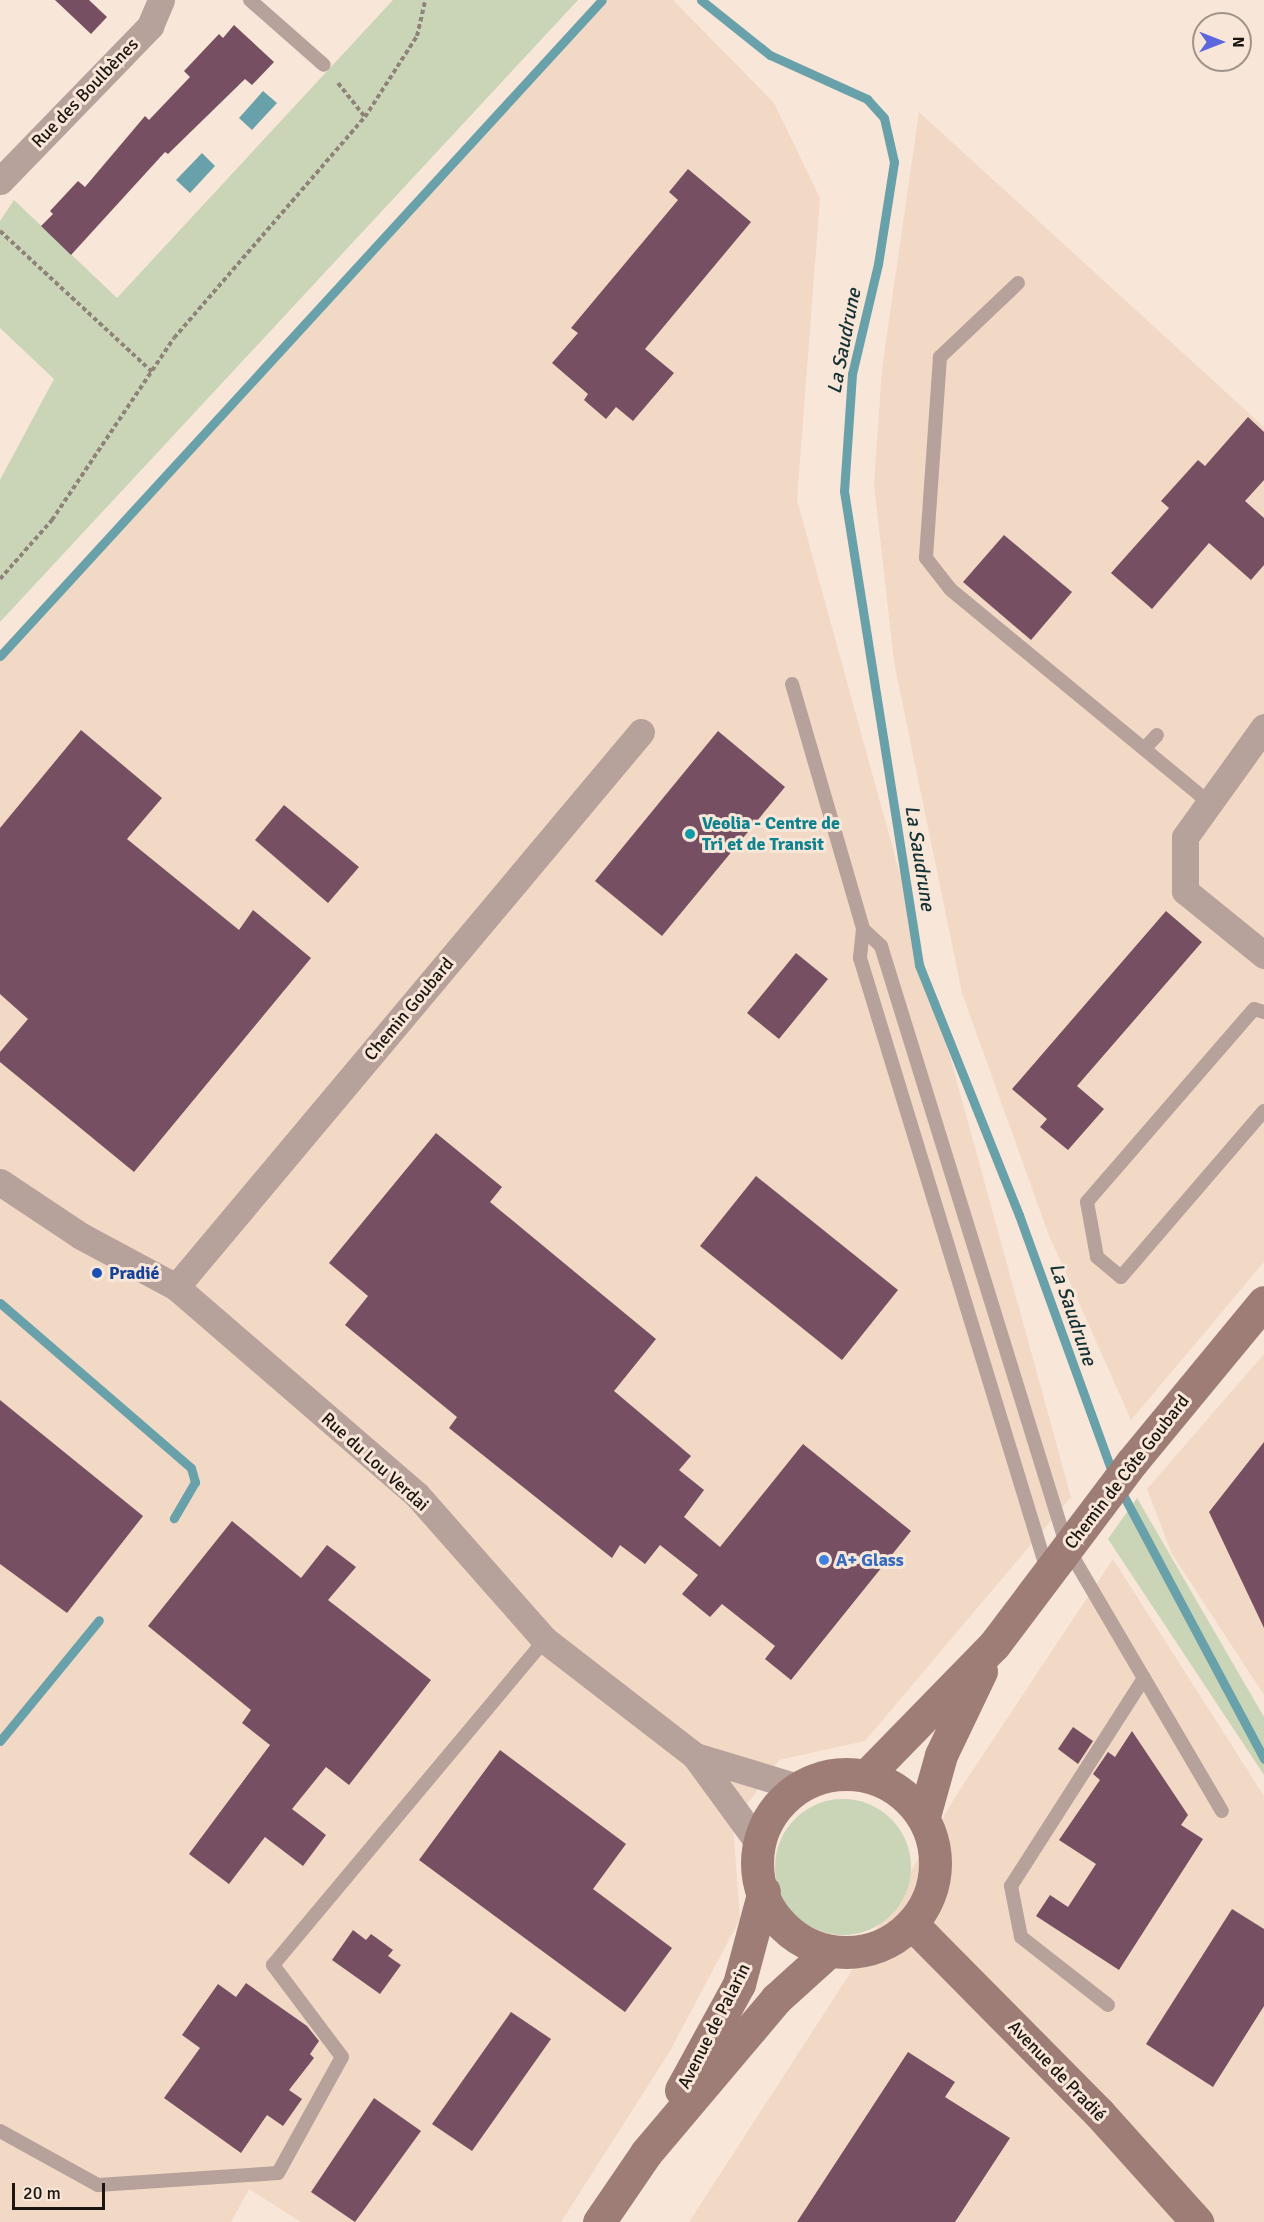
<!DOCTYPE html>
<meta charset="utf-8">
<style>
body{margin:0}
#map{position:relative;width:1264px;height:2222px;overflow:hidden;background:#f8e6d8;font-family:Signika,sans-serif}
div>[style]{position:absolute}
.built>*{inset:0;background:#f1d9c6}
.green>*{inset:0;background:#c9d5b6}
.round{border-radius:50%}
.water>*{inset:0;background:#69a1aa}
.stream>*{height:9px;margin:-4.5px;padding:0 4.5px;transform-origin:4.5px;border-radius:4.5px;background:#69a1aa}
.building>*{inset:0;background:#774f62}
.path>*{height:4px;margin-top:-2px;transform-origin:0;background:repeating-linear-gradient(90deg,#8f8379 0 4.5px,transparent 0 7.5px)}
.lane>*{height:14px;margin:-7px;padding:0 7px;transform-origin:7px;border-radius:7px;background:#b7a19b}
.street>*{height:27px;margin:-13.5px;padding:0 13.5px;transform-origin:13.5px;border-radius:13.5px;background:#b7a19b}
.secondary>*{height:33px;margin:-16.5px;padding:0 16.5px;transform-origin:16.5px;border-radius:16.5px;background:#9d7d75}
.secondary>.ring{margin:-16.5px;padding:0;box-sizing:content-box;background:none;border:33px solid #9d7d75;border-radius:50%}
.dots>*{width:16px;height:16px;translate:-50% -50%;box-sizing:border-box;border:3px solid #f8e6d8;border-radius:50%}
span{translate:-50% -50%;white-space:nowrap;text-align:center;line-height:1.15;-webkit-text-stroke:6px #f8e6d8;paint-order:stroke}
.street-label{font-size:18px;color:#1c1611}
.culture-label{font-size:18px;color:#0d838f;font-weight:700}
.left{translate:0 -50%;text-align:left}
.transit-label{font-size:18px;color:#164399;font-weight:700}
.shop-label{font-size:18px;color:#366cbe;font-weight:700}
.water-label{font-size:20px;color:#143236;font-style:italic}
.north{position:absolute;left:1192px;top:12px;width:60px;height:60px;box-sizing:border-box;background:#f8e6d8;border:2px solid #a09388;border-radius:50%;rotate:90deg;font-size:16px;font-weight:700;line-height:24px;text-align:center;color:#1c1611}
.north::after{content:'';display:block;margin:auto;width:21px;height:27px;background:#5c67de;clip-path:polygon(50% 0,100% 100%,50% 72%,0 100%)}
.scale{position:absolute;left:12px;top:2183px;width:93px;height:27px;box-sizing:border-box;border:3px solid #1c1611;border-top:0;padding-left:8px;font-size:18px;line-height:21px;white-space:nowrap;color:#1c1611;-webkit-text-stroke:4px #f8e6d8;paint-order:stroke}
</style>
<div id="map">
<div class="built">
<i style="clip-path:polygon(601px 0,673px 0,774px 103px,820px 198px,797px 500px,1071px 1497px,865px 1741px,779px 1760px,733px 1824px,740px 1919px,670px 2051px,561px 2222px,301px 2222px,249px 2189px,231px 2222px,0 2222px,0 650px)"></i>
<i style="clip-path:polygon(919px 112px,1264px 427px,1264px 1262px,1131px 1420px,1048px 1233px,962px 993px,894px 662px,874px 484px,882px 369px)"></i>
<i style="clip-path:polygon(1264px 1354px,1264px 1695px,1172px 1554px,1147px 1489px)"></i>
<i style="clip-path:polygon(1113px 1559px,1264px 1796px,1264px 2222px,689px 2222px,851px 1972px,957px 1794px)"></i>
</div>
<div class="green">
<i style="clip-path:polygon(393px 0,578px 0,0 622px,0 480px,54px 379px,0 328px,0 221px,14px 200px,117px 298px)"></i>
<i style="clip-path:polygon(1137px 1498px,1264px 1717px,1264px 1775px,1108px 1539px)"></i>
<i class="round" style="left:775px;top:1799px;width:136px;height:136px"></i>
</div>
<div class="water">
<i style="clip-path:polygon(263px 91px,277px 103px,252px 130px,239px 118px)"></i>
<i style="clip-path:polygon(202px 153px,215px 166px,190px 193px,176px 180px)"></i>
</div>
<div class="stream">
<i style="left:701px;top:0;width:88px;rotate:38.6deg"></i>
<i style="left:770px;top:55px;width:107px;rotate:24.4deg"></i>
<i style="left:867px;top:99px;width:25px;rotate:48deg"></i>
<i style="left:884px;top:118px;width:45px;rotate:77.2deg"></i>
<i style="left:894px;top:162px;width:103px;rotate:98.9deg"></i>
<i style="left:878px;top:264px;width:113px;rotate:103.3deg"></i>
<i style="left:852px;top:374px;width:117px;rotate:93.9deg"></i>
<i style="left:844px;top:491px;width:480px;rotate:81deg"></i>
<i style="left:919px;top:965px;width:269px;rotate:68.2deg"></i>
<i style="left:1019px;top:1215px;width:276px;rotate:70.1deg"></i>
<i style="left:0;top:656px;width:890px;rotate:-47.46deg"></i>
<i style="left:0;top:1303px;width:252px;rotate:40.8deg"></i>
<i style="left:191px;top:1468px;width:15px;rotate:74deg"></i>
<i style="left:195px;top:1482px;width:42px;rotate:120.3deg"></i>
<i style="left:1120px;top:1489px;width:306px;rotate:61.9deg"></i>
<i style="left:0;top:1741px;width:156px;rotate:-50.7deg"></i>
</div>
<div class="building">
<i style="clip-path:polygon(55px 0,89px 0,107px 17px,91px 34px)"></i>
<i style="clip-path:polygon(234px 25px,274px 62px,252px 85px,245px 79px,168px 154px,165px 152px,71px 255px,41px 226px,53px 214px,50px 211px,78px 181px,85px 187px,145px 116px,149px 120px,190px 77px,184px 71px,219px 34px,223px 38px)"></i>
<i style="clip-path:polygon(688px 169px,751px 222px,645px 349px,674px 373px,633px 421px,616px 407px,606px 419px,584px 400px,588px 394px,552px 363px,578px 333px,571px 328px,678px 200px,669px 192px)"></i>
<i style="clip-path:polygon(1248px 417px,1264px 432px,1264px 480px,1245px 501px,1264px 518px,1264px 565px,1251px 580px,1209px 543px,1152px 609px,1111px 573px,1169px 508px,1161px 501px,1198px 460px,1205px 466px)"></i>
<i style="clip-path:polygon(1004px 535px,1072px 592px,1031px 640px,963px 582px)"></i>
<i style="clip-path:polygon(81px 730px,162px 798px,127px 839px,239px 930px,253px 910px,311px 958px,134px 1172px,0 1062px,0 1052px,28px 1019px,0 994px,0 828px)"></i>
<i style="clip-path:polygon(718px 731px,785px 787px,662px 936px,595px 881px)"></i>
<i style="clip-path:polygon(284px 805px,359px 867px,328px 903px,255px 840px)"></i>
<i style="clip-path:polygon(1166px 911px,1202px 942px,1077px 1086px,1104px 1109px,1068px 1150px,1040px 1127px,1047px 1119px,1012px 1089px)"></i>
<i style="clip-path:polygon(796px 953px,828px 979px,779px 1039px,747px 1013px)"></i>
<i style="clip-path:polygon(436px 1133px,502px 1187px,490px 1202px,656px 1339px,614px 1391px,691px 1456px,679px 1470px,704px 1490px,684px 1517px,720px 1547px,803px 1444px,911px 1531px,791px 1680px,765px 1659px,775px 1646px,722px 1604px,710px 1617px,682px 1594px,698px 1575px,660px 1545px,645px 1564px,620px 1545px,612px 1558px,449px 1428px,457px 1417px,345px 1325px,368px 1296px,329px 1263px)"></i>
<i style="clip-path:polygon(756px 1176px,898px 1290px,842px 1360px,700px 1246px)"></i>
<i style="clip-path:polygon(0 1400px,143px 1516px,67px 1613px,0 1564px)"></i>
<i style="clip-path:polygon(1264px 1442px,1264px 1628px,1209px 1512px)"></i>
<i style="clip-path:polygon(232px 1521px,301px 1578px,327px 1545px,356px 1567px,328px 1600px,431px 1680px,349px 1785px,326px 1767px,292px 1809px,326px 1835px,303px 1866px,265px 1837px,229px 1884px,189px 1854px,270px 1745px,242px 1723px,251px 1710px,148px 1626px)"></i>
<i style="clip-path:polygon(1073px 1727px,1093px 1741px,1078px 1764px,1058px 1749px)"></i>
<i style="clip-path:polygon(1132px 1731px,1188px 1815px,1181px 1825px,1203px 1839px,1119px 1970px,1036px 1916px,1050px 1895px,1068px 1907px,1096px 1864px,1059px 1840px,1100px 1780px,1093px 1774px,1108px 1752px,1115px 1757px)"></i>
<i style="clip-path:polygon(500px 1750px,626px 1844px,593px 1889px,672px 1948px,625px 2012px,419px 1860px)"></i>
<i style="clip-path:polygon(1232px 1909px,1264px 1929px,1264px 2006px,1213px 2087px,1146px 2044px)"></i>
<i style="clip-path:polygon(353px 1930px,366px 1940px,371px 1934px,393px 1950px,388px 1956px,401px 1965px,380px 1994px,332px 1960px)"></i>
<i style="clip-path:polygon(246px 1983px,307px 2026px,319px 2041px,310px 2054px,314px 2058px,289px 2090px,302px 2099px,283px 2126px,267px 2115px,241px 2153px,164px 2098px,200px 2048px,182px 2035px,218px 1984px,236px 1997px)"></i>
<i style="clip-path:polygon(511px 2012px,551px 2039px,472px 2151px,432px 2124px)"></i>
<i style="clip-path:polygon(908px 2052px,955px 2082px,945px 2097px,1010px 2138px,955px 2222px,797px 2222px)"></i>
<i style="clip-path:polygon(374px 2098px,421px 2131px,355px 2222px,311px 2192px)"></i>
</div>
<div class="path">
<i style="left:338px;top:83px;width:43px;rotate:51.5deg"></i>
<i style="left:0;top:231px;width:207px;rotate:42.8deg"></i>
<i style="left:0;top:579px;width:79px;rotate:-48.6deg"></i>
<i style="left:52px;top:520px;width:219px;rotate:-56.2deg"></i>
<i style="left:174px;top:338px;width:292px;rotate:-49.2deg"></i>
<i style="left:365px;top:117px;width:96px;rotate:-57.3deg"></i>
<i style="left:417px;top:36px;width:37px;rotate:-77deg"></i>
</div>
<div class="lane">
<i style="left:250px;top:0;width:98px;rotate:41.3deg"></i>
<i style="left:1018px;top:283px;width:108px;rotate:136.5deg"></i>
<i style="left:940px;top:357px;width:201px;rotate:94deg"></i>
<i style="left:926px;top:558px;width:39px;rotate:52deg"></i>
<i style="left:950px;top:589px;width:337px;rotate:39.5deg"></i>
<i style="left:792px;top:684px;width:255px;rotate:73.8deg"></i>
<i style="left:863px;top:929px;width:29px;rotate:96deg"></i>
<i style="left:860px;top:958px;width:640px;rotate:73.01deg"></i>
<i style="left:1144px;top:749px;width:19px;rotate:-47deg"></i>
<i style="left:863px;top:929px;width:25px;rotate:43deg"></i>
<i style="left:881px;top:946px;width:629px;rotate:72.8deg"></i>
<i style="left:1067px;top:1547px;width:306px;rotate:59.6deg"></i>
<i style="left:1264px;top:1012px;width:10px;rotate:-163deg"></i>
<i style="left:1254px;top:1009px;width:255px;rotate:130.9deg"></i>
<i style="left:1087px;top:1202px;width:56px;rotate:79.7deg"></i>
<i style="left:1097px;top:1257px;width:31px;rotate:40deg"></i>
<i style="left:1121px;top:1277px;width:219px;rotate:-49.3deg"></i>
<i style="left:1108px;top:2005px;width:110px;rotate:-142deg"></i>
<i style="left:1021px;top:1937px;width:52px;rotate:-101.1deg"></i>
<i style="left:1011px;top:1886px;width:247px;rotate:-57.4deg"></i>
<i style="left:0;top:2131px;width:112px;rotate:28.9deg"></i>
<i style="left:98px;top:2185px;width:180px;rotate:-3.8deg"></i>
<i style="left:278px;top:2173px;width:132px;rotate:-61.1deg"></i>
<i style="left:342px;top:2057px;width:115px;rotate:-126.9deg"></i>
<i style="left:273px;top:1965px;width:424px;rotate:-50.1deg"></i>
</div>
<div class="street">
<i style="left:0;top:181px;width:216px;rotate:-45.9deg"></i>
<i style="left:150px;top:26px;width:28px;rotate:-67deg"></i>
<i style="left:1264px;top:727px;width:135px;rotate:125.7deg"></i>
<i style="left:1185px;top:837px;width:54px;rotate:90deg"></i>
<i style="left:1185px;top:891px;width:102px;rotate:39deg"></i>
<i style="left:0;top:1182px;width:97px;rotate:33.7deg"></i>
<i style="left:81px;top:1236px;width:108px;rotate:28.2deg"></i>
<i style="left:176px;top:1287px;width:318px;rotate:40.8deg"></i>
<i style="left:417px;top:1495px;width:193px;rotate:48.6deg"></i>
<i style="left:545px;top:1640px;width:190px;rotate:37.7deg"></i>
<i style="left:695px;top:1756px;width:105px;rotate:53.9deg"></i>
<i style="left:176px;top:1287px;width:724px;rotate:-50.04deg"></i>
<i style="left:695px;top:1756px;width:111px;rotate:16.8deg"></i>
</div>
<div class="secondary">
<i class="ring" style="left:757px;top:1774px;width:145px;height:145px"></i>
<i style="left:867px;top:1775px;width:182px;rotate:-45.7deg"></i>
<i style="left:994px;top:1645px;width:229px;rotate:-53deg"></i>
<i style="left:1132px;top:1462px;width:207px;rotate:-50.5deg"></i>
<i style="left:924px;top:1816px;width:63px;rotate:-74.4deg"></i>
<i style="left:941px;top:1755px;width:93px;rotate:-64.5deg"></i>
<i style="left:912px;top:1924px;width:266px;rotate:45.3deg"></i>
<i style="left:1099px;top:2113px;width:147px;rotate:48deg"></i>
<i style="left:681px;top:2090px;width:121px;rotate:-61.3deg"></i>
<i style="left:739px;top:1984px;width:96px;rotate:-75deg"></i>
<i style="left:599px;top:2222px;width:83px;rotate:-55.7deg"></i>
<i style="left:646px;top:2153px;width:202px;rotate:-49.8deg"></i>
<i style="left:776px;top:1999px;width:70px;rotate:-42.1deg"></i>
</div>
<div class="dots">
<i style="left:690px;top:834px;background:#0f9aa8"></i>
<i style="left:97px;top:1273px;background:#1a4fb4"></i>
<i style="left:824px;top:1560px;background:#3f7fe0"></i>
</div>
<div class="street-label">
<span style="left:85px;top:93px;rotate:-46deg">Rue des Boulbènes</span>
<span style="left:409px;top:1009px;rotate:-50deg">Chemin Goubard</span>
<span style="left:375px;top:1462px;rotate:42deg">Rue du Lou Verdai</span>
<span style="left:1127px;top:1472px;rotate:-52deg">Chemin de Côte Goubard</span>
<span style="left:714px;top:2026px;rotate:-63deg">Avenue de Palarin</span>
<span style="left:1057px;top:2071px;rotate:46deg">Avenue de Pradié</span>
</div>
<div class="culture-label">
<span class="left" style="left:702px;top:834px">Veolia - Centre de<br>Tri et de Transit</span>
</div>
<div class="transit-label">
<span class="left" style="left:109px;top:1273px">Pradié</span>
</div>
<div class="shop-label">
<span class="left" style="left:836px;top:1560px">A+ Glass</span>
</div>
<div class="water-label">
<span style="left:844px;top:341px;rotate:-79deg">La Saudrune</span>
<span style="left:920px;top:858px;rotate:81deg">La Saudrune</span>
<span style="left:1073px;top:1314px;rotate:71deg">La Saudrune</span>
</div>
<div class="north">N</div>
<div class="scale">20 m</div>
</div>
